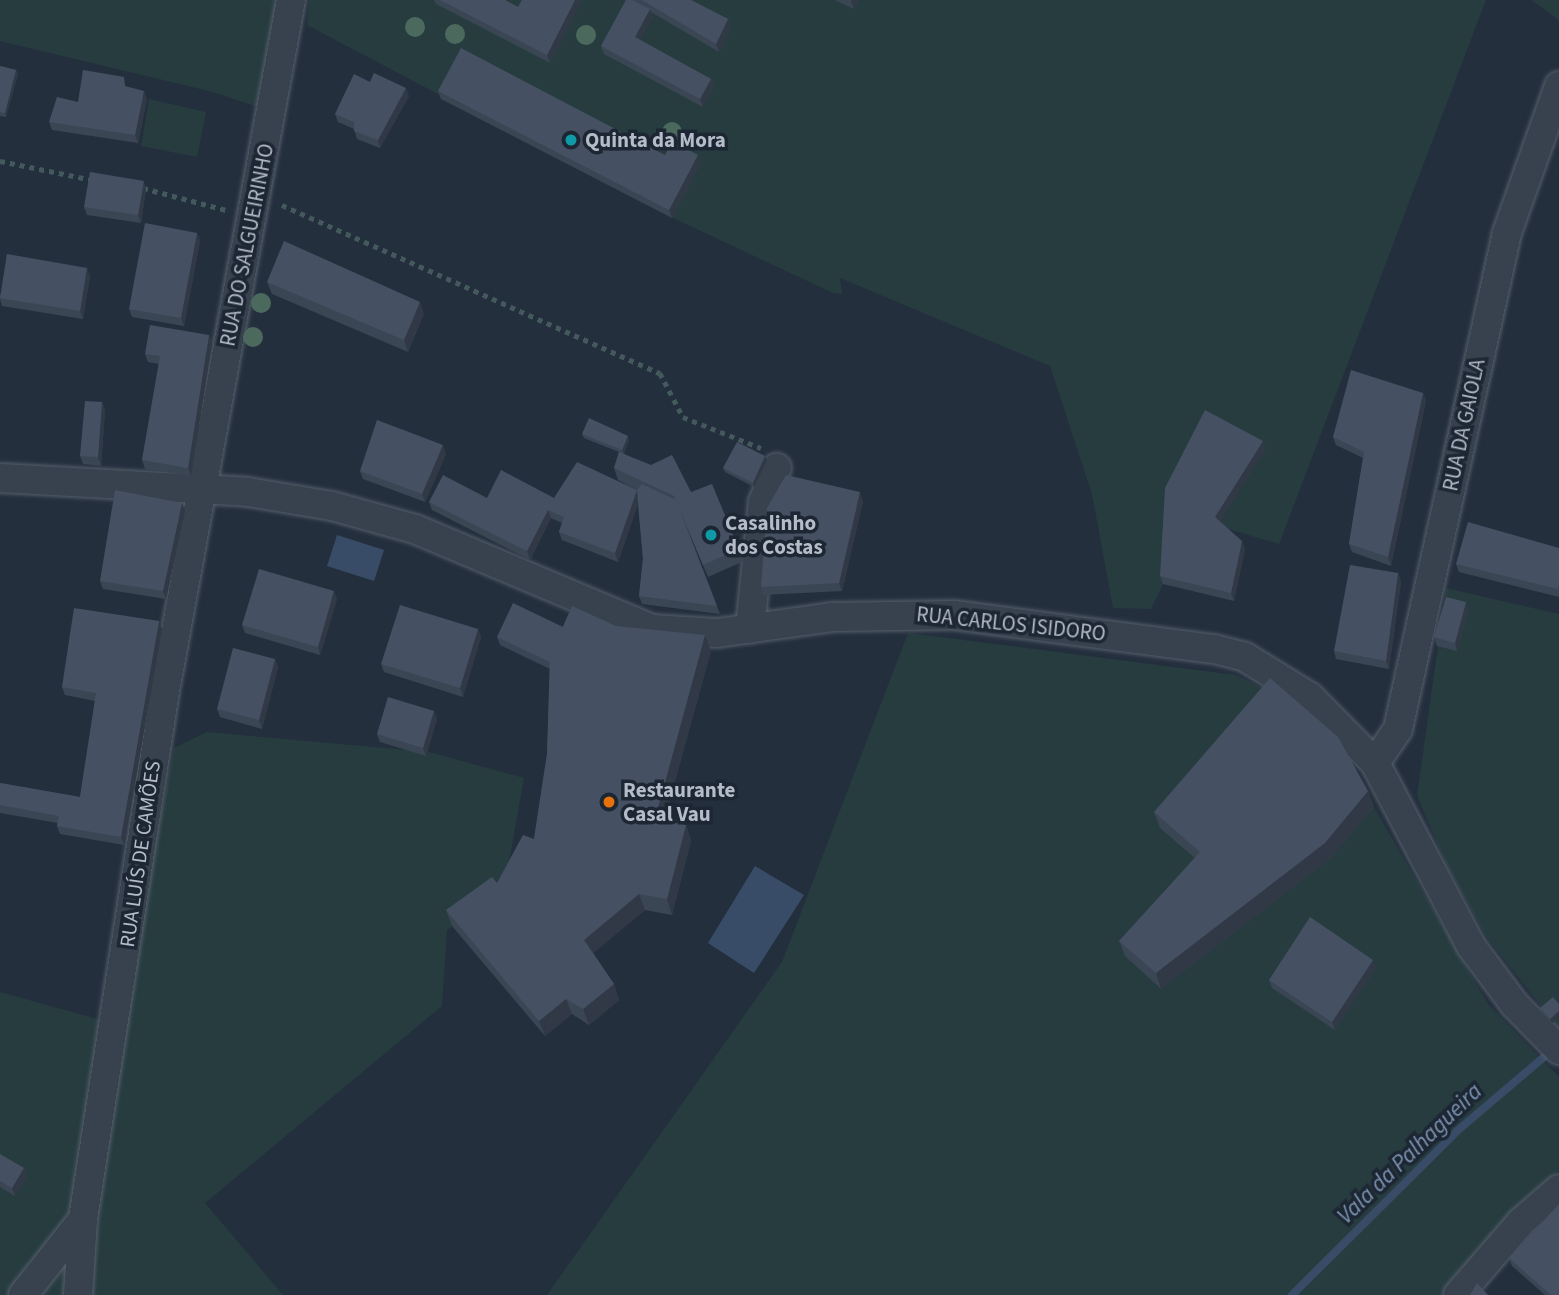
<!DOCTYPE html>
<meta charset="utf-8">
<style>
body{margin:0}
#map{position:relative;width:1559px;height:1295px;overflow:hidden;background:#242f3e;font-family:"Source Sans 3",sans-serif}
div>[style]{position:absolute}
.green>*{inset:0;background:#263c3f}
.water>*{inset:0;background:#394c67}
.stream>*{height:8px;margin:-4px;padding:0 4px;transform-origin:4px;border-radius:4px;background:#394c67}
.path>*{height:4.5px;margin-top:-2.25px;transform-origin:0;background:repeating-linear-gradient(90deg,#44595c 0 5px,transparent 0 10px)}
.roads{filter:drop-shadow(0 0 2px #565f6c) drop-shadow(0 0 2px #565f6c)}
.minor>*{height:28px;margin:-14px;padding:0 14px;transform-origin:14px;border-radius:14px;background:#38414e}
.trees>*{width:20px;height:20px;margin:-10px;border-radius:50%;background:#4b6a5d}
.wall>*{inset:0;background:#3b4654}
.shaded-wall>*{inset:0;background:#303945}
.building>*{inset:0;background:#455162}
.dots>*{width:19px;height:19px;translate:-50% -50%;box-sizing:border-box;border:4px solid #1d2633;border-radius:50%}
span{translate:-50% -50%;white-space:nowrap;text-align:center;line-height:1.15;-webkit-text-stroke:7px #1d2633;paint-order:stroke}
.poi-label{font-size:21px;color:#b4bcc9;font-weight:700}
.left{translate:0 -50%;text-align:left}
.street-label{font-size:21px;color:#b4bcc9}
.water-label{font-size:23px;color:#7c92b1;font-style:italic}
</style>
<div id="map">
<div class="green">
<i style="clip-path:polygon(0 0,291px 0,272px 112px,213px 92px,0 41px)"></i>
<i style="clip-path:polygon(309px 0,1486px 0,1279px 544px,1218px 526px,1265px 450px,1162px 547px,1163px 584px,1151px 609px,1113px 608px,1092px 494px,1050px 366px,840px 278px,842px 294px,833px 293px,671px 217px,307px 25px)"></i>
<i style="clip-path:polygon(1531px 0,1559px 0,1559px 20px)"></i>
<i style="clip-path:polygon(149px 99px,206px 112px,197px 157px,141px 146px)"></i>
<i style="clip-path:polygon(1446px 588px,1559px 614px,1559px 1029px,1485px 935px,1447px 866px,1417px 796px)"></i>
<i style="clip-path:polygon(908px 633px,1236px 675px,1275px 694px,1374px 807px,1488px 1004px,1559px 1077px,1559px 1170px,1453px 1295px,547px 1295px,782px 962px)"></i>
<i style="clip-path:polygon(149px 689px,165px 691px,91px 1176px,174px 748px,207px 732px,429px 752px,524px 778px,504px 890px,447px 930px,442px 1006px,205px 1203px,283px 1295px,0 1295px,0 992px,101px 1020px)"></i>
</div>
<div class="water">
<i style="clip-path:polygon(337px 535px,384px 550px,374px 581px,327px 566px)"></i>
<i style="clip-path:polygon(755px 866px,804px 895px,754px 973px,708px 943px)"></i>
</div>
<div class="stream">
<i style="left:1292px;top:1295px;width:233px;rotate:-44.8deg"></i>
<i style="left:1457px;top:1131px;width:123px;rotate:-40.4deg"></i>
</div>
<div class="path">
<i style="left:0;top:161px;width:95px;rotate:11.5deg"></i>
<i style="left:143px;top:188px;width:86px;rotate:14.8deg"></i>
<i style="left:282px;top:205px;width:414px;rotate:24deg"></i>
<i style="left:660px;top:373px;width:50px;rotate:62.4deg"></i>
<i style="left:683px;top:417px;width:84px;rotate:21.7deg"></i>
</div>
<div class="roads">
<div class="minor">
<i style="left:0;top:478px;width:248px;rotate:3.2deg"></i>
<i style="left:248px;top:492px;width:85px;rotate:9.5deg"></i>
<i style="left:332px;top:506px;width:86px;rotate:15.5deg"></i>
<i style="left:415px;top:529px;width:257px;rotate:22.9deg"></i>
<i style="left:652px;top:629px;width:65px;rotate:3.5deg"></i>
<i style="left:717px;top:633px;width:116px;rotate:-7.9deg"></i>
<i style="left:832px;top:617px;width:122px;rotate:-0.9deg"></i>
<i style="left:954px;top:615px;width:262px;rotate:7.5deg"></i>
<i style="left:1214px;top:649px;width:32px;rotate:14deg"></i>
<i style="left:1245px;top:657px;width:76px;rotate:31.6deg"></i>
<i style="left:1310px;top:697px;width:93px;rotate:45.4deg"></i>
<i style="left:1375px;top:763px;width:207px;rotate:62.3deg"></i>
<i style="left:1471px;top:946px;width:74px;rotate:53.3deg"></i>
<i style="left:1515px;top:1005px;width:63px;rotate:45.6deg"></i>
<i style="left:750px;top:629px;width:128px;rotate:-84.2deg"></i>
<i style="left:763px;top:502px;width:37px;rotate:-68deg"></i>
<i style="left:1375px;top:763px;width:41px;rotate:-55.9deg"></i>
<i style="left:1398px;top:729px;width:508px;rotate:-77.61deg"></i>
<i style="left:1507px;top:233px;width:156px;rotate:-70.5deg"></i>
<i style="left:23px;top:1295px;width:97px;rotate:-51.7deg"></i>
<i style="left:78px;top:1295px;width:76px;rotate:-86.2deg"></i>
<i style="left:83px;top:1219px;width:534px;rotate:-81.17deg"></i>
<i style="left:165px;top:691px;width:702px;rotate:-79.67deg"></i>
<i style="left:1458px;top:1295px;width:96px;rotate:-49.2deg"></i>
<i style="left:1521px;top:1222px;width:50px;rotate:-41deg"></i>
</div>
</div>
<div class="trees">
<i style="left:415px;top:27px"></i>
<i style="left:455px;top:34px"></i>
<i style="left:586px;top:35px"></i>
<i style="left:672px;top:132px"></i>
<i style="left:261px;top:303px"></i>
<i style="left:253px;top:337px"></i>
</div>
<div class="wall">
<i style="clip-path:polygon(434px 0,505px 0,518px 7px,522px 0,582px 0,550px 63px,436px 4px)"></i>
<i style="clip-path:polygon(626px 0,691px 0,728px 19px,731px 28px,719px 52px,651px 12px,653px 17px,640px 40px,711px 79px,714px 87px,703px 107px,604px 54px,601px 46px)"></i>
<i style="clip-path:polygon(834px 0,859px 0,854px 9px)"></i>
<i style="clip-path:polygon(0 66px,16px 70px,18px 74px,6px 117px,0 116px)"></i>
<i style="clip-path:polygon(370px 82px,409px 96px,380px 148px,357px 139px,354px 129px,338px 122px,335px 114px)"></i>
<i style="clip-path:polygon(127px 87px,147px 99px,138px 143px,52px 130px,49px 122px,78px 102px)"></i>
<i style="clip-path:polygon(438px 91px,665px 155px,701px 163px,672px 218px,441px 99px)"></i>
<i style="clip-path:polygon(146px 189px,141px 223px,87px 215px,84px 207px)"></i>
<i style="clip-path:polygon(197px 233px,200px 241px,184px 326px,132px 317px,129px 309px)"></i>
<i style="clip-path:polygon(90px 276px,83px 319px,2px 306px,0 299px,0 295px)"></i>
<i style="clip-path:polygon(267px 282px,424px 314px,408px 352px,272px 294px)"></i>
<i style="clip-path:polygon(209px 335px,212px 343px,191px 476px,145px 469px,142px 460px,159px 364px,148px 362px,145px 354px)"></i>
<i style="clip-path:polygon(1423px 393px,1426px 401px,1391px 566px,1352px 552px,1349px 544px,1363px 458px,1336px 445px,1333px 437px)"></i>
<i style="clip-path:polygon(102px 402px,105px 410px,101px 466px,83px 464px,80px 456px)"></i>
<i style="clip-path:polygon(582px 434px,629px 440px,624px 454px,691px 492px,739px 549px,744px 561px,708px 577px,681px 514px,720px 614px,642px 604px,639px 596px,643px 559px,638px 504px,618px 562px,562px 540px,559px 532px,562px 523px,551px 518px,530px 560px,432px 510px,429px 502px,487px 498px,554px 498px,637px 490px,618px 480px,614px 468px,619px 452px,584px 438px)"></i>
<i style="clip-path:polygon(1263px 441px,1266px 449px,1220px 522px,1245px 549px,1234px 601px,1163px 584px,1160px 576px)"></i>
<i style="clip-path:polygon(446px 454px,425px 502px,363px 479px,360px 471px)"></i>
<i style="clip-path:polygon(767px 460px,754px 487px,725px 472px,723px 468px)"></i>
<i style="clip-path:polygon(863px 501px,842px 591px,763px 595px,761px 587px)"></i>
<i style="clip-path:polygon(185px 511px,166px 599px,103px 589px,100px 581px)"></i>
<i style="clip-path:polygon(1559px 548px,1559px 597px,1459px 572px,1456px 564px)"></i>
<i style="clip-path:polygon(1398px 573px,1401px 582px,1389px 669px,1336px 659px,1334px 651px)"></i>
<i style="clip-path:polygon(337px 599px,320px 655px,245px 633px,242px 625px)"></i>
<i style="clip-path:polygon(1466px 602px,1469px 610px,1457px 651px,1437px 646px,1434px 637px)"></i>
<i style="clip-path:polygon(159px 621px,162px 629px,124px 845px,60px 834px,57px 826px,58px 823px,0 813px,0 783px,80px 797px,95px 701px,65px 695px,62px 687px)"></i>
<i style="clip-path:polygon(616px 626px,711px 651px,664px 821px,686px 825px,691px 841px,672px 915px,645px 910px,593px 953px,614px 984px,619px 1000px,589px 1025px,572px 1014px,545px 1036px,452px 926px,446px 910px,497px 883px,534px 839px,547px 754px,550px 669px,500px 645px,497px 637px,563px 627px)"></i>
<i style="clip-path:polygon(478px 629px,481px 637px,463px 697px,384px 672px,381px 664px)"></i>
<i style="clip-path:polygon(275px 659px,278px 667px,262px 729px,220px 717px,217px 709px)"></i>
<i style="clip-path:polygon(437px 719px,426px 756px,380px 742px,377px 734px)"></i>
<i style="clip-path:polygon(1368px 791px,1374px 807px,1331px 858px,1161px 989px,1125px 956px,1119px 941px,1195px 858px,1160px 828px,1154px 812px)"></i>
<i style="clip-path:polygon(1373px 960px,1376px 968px,1335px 1030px,1272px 988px,1269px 980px)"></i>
<i style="clip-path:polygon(1559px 1004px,1559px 1017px,1552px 1023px,1542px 1012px,1540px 1008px)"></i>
<i style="clip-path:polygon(0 1154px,27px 1177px,15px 1196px,0 1187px)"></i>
<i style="clip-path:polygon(1509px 1258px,1559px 1295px,1545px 1295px,1512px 1266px)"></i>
</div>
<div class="shaded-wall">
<i style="clip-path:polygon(575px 0,582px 0,550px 63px,547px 55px)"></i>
<i style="clip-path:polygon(852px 0,859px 0,854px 9px,851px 1px)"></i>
<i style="clip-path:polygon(650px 9px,653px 17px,638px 45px,635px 37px)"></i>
<i style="clip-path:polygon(728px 19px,731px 28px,719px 52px,716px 44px)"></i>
<i style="clip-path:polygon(16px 70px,18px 74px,6px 117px,5px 113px)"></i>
<i style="clip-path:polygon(711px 79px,714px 87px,703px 107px,700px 99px)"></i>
<i style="clip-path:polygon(406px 88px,409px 96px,380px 148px,378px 140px)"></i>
<i style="clip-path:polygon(144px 91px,147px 99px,138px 143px,135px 135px)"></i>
<i style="clip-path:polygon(698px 155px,701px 163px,672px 218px,669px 210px)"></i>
<i style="clip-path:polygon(144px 181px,146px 189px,141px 223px,138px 215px)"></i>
<i style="clip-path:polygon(197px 233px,200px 241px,184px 326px,181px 318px)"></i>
<i style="clip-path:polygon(87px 268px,90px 276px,83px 319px,80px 311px)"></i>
<i style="clip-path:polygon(420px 302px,424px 314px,408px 352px,404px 340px)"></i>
<i style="clip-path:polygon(209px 335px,212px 343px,191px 476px,188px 468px)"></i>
<i style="clip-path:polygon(1423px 393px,1426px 401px,1391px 566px,1388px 557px)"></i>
<i style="clip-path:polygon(102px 402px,105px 410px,101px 466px,98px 457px)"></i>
<i style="clip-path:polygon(628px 436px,629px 440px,624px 454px,622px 450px)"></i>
<i style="clip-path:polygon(1263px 441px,1266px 449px,1218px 526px,1215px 517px)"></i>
<i style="clip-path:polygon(443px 445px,446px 454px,425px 502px,422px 494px)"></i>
<i style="clip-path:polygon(765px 456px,767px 460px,754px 487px,753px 483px)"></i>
<i style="clip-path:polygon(637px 490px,640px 498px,618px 562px,615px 553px)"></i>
<i style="clip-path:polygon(860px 492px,863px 501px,842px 591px,839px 583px)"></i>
<i style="clip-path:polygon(182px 503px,185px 511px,166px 599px,163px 591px)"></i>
<i style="clip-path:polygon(548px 510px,551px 518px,530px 560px,527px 551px)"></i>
<i style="clip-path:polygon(1242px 541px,1245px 549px,1234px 601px,1231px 593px)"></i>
<i style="clip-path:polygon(1398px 573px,1401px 582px,1389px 669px,1386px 661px)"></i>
<i style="clip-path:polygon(334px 591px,337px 599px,320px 655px,318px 647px)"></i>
<i style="clip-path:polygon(1466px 602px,1469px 610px,1457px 651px,1455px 643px)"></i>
<i style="clip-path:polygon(159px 621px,162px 629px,124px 845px,121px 837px)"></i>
<i style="clip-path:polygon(478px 629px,481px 637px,463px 697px,460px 688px)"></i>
<i style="clip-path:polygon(705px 635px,711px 651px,660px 835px,655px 819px)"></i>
<i style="clip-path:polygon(275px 659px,278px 667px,262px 729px,259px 720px)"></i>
<i style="clip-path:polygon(434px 711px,437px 719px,426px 756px,423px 748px)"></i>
<i style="clip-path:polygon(1368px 791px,1374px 807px,1331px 858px,1161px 989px,1156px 973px)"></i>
<i style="clip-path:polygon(686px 825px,691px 841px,672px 915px,667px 899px)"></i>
<i style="clip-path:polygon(639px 894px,645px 910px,590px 956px,584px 940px)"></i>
<i style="clip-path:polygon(1373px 960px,1376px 968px,1335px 1030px,1332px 1022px)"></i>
<i style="clip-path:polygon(614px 984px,619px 1000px,589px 1025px,583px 1009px)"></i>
<i style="clip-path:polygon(566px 999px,572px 1014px,545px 1036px,539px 1021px)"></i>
<i style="clip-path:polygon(1559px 1011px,1559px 1017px,1552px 1023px,1550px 1019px)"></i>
<i style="clip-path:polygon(24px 1168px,27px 1177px,15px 1196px,12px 1188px)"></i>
</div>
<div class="building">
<i style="clip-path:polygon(440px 0,505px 0,518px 7px,522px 0,575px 0,547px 55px)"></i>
<i style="clip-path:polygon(626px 0,632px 0,650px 9px,635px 37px,711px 79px,700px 99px,601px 46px)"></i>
<i style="clip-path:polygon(642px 0,691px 0,728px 19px,716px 44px)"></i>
<i style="clip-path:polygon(461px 48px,665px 155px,672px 141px,698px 155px,669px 210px,438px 91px)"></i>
<i style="clip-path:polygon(0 66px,16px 70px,5px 113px,0 112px)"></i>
<i style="clip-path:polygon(83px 70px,124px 77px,125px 86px,144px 91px,135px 135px,49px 122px,57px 97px,78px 102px)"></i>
<i style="clip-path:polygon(374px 73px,406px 88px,378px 140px,354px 131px,354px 122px,335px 114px,354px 74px,370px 82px)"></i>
<i style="clip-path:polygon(90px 172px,144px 181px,138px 215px,84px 207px)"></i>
<i style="clip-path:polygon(145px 223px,197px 233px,181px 318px,129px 309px)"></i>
<i style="clip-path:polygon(284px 241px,420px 302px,404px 340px,267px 282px)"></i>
<i style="clip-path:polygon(7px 254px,87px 268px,80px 311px,0 298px)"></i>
<i style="clip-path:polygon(150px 325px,209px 335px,188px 468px,142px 460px,160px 356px,145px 354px)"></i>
<i style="clip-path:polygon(1351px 370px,1423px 393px,1388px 557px,1349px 544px,1364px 452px,1333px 437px)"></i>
<i style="clip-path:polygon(85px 401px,102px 402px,98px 457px,80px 456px)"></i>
<i style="clip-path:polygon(1205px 410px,1263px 441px,1215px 517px,1242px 541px,1231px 593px,1160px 576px,1165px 488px)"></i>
<i style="clip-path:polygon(589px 418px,628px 436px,622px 450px,582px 434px)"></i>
<i style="clip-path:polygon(377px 420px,443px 445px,422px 494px,360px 471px)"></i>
<i style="clip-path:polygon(737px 442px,765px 456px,753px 483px,723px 468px)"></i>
<i style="clip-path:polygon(619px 452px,651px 465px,672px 455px,691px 492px,712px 484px,739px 549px,703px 565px,674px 496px,614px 468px)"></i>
<i style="clip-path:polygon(577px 462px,637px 490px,642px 484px,676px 500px,717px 606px,639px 596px,643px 559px,637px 490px,615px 553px,559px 532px,564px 517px,548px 510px,527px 551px,429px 502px,443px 475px,487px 498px,501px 470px,554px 498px)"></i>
<i style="clip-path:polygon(786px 475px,860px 492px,839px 583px,761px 587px,767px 508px)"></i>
<i style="clip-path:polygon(115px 490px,182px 503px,163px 591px,100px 581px)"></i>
<i style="clip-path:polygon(1468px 522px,1559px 548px,1559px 580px,1558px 589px,1456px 564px)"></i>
<i style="clip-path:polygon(1350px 565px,1398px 573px,1386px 661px,1334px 651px)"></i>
<i style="clip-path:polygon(259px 569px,334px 591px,318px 647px,242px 625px)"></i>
<i style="clip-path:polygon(1446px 597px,1466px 602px,1455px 643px,1434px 637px)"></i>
<i style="clip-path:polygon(513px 603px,563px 627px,550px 656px,550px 662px,497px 637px)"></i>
<i style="clip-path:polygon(400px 605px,478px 629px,460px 688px,381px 664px)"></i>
<i style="clip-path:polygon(572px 606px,616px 626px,705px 635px,655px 819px,686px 825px,667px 899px,639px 894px,584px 940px,614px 984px,583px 1009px,566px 999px,539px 1021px,446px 910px,492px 877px,497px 883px,523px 835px,534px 839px,547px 754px,550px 656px)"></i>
<i style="clip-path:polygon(74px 608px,159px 621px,121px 837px,57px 826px,59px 816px,0 805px,0 783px,80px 797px,96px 693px,62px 687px)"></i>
<i style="clip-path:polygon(233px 648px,275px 659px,259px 720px,217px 709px)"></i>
<i style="clip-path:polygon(1270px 678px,1338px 737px,1368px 791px,1325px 843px,1156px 973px,1119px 941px,1200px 852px,1154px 812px)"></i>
<i style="clip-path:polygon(388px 697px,434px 711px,423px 748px,377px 734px)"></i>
<i style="clip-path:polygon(1310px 917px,1373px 960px,1332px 1022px,1269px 980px)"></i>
<i style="clip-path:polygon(1553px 997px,1559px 1004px,1559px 1011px,1550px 1019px,1540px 1008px)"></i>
<i style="clip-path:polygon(0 1154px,24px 1168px,12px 1188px,0 1181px)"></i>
<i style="clip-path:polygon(1559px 1204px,1559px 1295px,1551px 1295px,1509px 1258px)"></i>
<i style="clip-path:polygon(1477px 1283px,1488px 1295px,1470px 1295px)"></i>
</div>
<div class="dots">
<i style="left:571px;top:140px;background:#0f9aa8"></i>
<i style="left:711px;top:535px;background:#0f9aa8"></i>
<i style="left:609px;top:802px;background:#e8710a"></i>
</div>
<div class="poi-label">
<span class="left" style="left:585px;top:140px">Quinta da Mora</span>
<span class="left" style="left:725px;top:535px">Casalinho<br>dos Costas</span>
<span class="left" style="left:623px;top:802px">Restaurante<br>Casal Vau</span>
</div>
<div class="street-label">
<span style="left:247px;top:245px;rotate:-79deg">RUA DO SALGUEIRINHO</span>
<span style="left:1464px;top:425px;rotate:-78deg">RUA DA GAIOLA</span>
<span style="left:1011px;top:624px;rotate:6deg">RUA CARLOS ISIDORO</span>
<span style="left:140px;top:854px;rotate:-82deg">RUA LUÍS DE CAMÕES</span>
</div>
<div class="water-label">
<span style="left:1410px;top:1154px;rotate:-44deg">Vala da Palhagueira</span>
</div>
</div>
